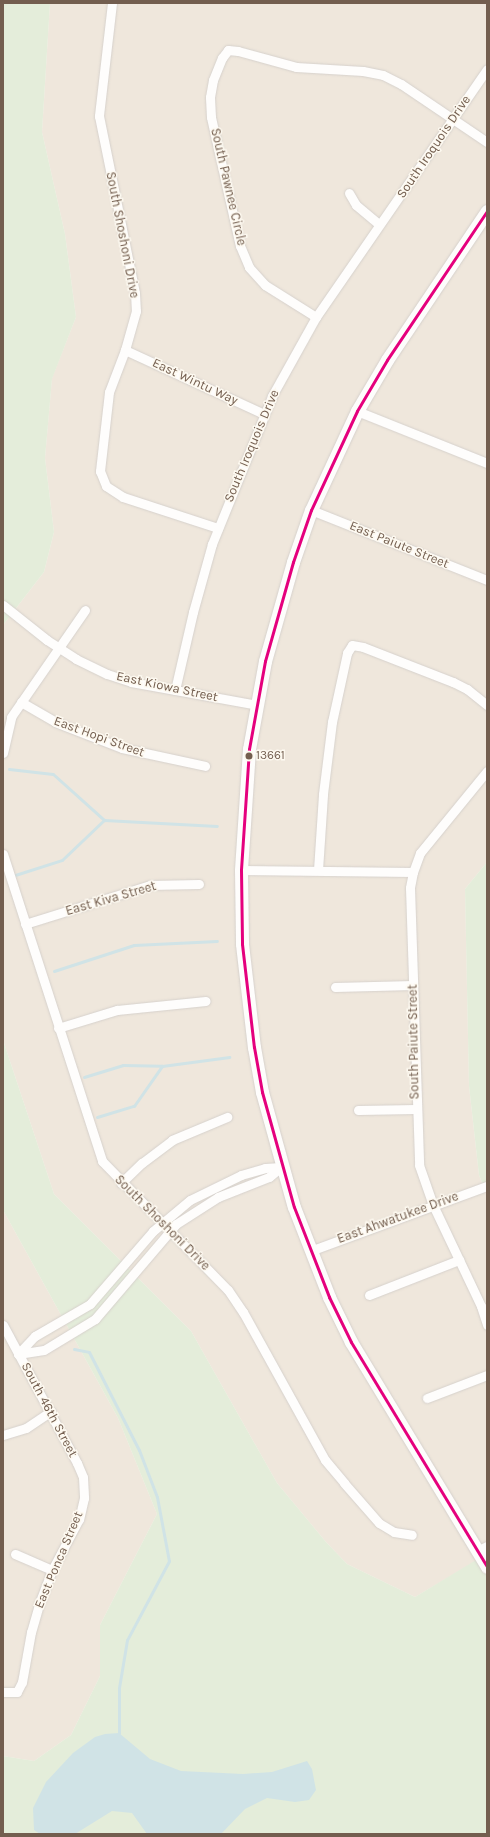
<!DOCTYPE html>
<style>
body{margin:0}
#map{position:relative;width:490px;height:1837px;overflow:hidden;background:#f7f4ee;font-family:Karla,sans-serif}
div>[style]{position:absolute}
.residential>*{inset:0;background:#efe7dc}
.green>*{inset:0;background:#e4edda}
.water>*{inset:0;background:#d0e3e6}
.stream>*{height:3px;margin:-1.5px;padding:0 1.5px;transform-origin:1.5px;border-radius:1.5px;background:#d0e3e6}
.roads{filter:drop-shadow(0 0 1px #d6d1cc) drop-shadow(0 0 1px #d6d1cc)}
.minor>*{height:9px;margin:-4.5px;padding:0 4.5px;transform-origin:4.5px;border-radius:4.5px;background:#fefdfc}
.secondary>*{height:13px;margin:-6.5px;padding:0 6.5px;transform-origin:6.5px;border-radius:6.5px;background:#fefdfc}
.bus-1>*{height:3px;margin:-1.5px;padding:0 1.5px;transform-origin:1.5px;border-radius:1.5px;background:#e5007d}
.dots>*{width:11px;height:11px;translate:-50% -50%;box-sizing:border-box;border:2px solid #fdf9f0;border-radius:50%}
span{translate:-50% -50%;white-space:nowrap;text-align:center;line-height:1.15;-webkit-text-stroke:3px #fdf9f0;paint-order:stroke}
.bus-label{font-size:12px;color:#735e4f}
.left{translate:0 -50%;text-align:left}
.street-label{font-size:13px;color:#735e4f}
.frame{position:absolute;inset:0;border:4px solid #735e4f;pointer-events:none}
</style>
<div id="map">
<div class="residential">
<i style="clip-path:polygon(50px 3px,487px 3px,487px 862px,465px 889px,469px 1086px,479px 1175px,487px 1195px,487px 1567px,481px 1558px,415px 1597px,347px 1564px,326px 1542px,277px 1483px,191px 1331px,54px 1194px,3px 1040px,3px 625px,44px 572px,54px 532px,45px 458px,52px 378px,76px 317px,65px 234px,42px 132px)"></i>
<i style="clip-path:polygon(3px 1210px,118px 1418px,157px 1514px,100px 1625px,100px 1676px,71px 1735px,34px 1761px,3px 1756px)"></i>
</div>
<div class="green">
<i style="clip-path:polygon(3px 3px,50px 3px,42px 132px,65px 234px,76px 317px,52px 379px,45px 458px,54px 532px,44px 572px,3px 625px)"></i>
<i style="clip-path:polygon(487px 862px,487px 1195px,479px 1175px,469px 1086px,465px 889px)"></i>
<i style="clip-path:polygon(3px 1040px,54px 1194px,191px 1331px,277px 1483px,326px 1542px,347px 1564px,415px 1597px,481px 1557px,487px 1567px,487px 1834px,3px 1834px,3px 1756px,34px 1761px,71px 1735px,100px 1676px,100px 1625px,157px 1514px,118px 1418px,3px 1210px)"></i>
</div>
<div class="water">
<i style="clip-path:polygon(119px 1733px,150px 1759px,181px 1771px,243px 1774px,272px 1772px,307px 1761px,312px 1769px,316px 1790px,309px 1800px,295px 1802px,267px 1798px,245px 1809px,221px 1834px,147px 1834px,132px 1813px,112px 1811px,75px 1834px,40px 1834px,34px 1830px,33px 1808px,46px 1782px,73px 1753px,95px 1737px,105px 1734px)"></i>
</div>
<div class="stream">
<i style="left:9px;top:769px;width:44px;rotate:6.5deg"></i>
<i style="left:53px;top:774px;width:69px;rotate:42deg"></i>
<i style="left:12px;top:876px;width:52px;rotate:-17.7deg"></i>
<i style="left:62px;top:860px;width:58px;rotate:-43.6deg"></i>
<i style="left:104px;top:820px;width:113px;rotate:3deg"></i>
<i style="left:54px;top:971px;width:84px;rotate:-18deg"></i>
<i style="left:134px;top:945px;width:83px;rotate:-2.8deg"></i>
<i style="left:84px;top:1077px;width:41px;rotate:-17.1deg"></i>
<i style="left:123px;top:1065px;width:39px;rotate:1deg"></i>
<i style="left:97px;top:1117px;width:39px;rotate:-17deg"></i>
<i style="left:134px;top:1106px;width:49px;rotate:-55deg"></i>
<i style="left:162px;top:1066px;width:68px;rotate:-7.7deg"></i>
<i style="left:74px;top:1349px;width:15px;rotate:11deg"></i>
<i style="left:89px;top:1352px;width:110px;rotate:63deg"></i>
<i style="left:139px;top:1450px;width:50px;rotate:69deg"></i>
<i style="left:157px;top:1497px;width:65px;rotate:79.4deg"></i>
<i style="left:169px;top:1561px;width:89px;rotate:118deg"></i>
<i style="left:127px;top:1640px;width:49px;rotate:99.5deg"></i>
<i style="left:119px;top:1688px;width:45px;rotate:90deg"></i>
</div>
<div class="roads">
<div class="minor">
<i style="left:112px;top:3px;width:114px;rotate:96.6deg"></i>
<i style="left:99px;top:116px;width:181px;rotate:78.5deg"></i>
<i style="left:135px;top:293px;width:18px;rotate:87deg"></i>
<i style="left:136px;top:311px;width:41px;rotate:105.8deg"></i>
<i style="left:125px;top:350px;width:45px;rotate:110.9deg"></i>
<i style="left:109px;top:392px;width:80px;rotate:96.5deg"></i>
<i style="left:100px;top:471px;width:16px;rotate:68deg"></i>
<i style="left:106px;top:486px;width:20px;rotate:33deg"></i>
<i style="left:123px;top:497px;width:100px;rotate:18.1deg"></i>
<i style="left:349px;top:193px;width:14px;rotate:60deg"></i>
<i style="left:356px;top:205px;width:30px;rotate:40deg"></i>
<i style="left:316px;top:317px;width:60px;rotate:-147.9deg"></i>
<i style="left:265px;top:285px;width:24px;rotate:-132deg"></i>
<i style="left:249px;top:267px;width:23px;rotate:-113deg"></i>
<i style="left:240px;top:246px;width:132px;rotate:-102.7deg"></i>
<i style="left:211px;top:117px;width:20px;rotate:-93deg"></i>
<i style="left:210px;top:97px;width:17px;rotate:-80deg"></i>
<i style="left:213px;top:80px;width:24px;rotate:-68deg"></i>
<i style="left:222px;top:58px;width:10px;rotate:-53deg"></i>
<i style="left:228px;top:50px;width:10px;rotate:6deg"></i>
<i style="left:238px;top:51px;width:60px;rotate:15.4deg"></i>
<i style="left:296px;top:67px;width:67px;rotate:3.4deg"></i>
<i style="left:363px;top:71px;width:20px;rotate:11deg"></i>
<i style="left:383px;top:75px;width:20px;rotate:27deg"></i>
<i style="left:401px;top:84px;width:104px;rotate:34deg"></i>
<i style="left:125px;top:350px;width:153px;rotate:24.7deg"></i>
<i style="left:357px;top:411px;width:140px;rotate:21.8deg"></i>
<i style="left:311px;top:510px;width:189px;rotate:21.7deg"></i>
<i style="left:3px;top:605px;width:56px;rotate:38.5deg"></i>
<i style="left:47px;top:640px;width:35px;rotate:33deg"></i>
<i style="left:76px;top:659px;width:34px;rotate:26deg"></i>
<i style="left:107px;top:674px;width:25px;rotate:18deg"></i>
<i style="left:131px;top:682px;width:128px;rotate:10.3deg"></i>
<i style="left:175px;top:690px;width:80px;rotate:-77deg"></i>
<i style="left:193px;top:612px;width:71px;rotate:-74.4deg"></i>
<i style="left:212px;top:544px;width:160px;rotate:-67.9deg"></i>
<i style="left:272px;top:396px;width:90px;rotate:-60.9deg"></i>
<i style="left:316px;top:317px;width:301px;rotate:-55.4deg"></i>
<i style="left:21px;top:702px;width:39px;rotate:30deg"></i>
<i style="left:55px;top:722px;width:72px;rotate:21.2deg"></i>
<i style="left:122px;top:748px;width:85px;rotate:12.2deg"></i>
<i style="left:3px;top:753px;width:37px;rotate:-77deg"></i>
<i style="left:11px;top:717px;width:130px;rotate:-55.3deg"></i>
<i style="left:487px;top:771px;width:106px;rotate:129.3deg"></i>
<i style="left:420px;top:853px;width:20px;rotate:110deg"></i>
<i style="left:413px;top:872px;width:16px;rotate:101deg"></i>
<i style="left:410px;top:888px;width:277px;rotate:88.1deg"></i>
<i style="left:419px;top:1165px;width:42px;rotate:70.7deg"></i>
<i style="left:433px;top:1205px;width:112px;rotate:64.6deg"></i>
<i style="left:481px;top:1306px;width:20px;rotate:72deg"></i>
<i style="left:3px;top:854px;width:323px;rotate:72.1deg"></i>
<i style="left:102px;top:1161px;width:180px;rotate:45.7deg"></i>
<i style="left:228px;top:1290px;width:27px;rotate:56deg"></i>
<i style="left:243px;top:1312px;width:169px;rotate:61deg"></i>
<i style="left:325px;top:1460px;width:30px;rotate:50deg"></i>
<i style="left:344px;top:1483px;width:53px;rotate:48.8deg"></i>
<i style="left:379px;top:1523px;width:17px;rotate:31deg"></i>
<i style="left:394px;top:1532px;width:18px;rotate:9deg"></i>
<i style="left:241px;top:870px;width:172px;rotate:0.7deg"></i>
<i style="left:318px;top:870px;width:76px;rotate:-86.2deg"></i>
<i style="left:323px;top:794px;width:73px;rotate:-82.9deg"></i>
<i style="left:332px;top:722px;width:71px;rotate:-77.7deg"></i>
<i style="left:347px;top:653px;width:9px;rotate:-58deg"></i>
<i style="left:352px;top:645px;width:11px;rotate:10deg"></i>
<i style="left:363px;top:647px;width:97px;rotate:21.3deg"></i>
<i style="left:453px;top:682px;width:16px;rotate:27deg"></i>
<i style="left:467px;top:689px;width:26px;rotate:39deg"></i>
<i style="left:25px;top:924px;width:131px;rotate:-17.3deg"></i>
<i style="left:150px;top:885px;width:49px;rotate:-1.2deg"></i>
<i style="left:335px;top:987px;width:78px;rotate:-1.5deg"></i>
<i style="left:58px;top:1028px;width:62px;rotate:-17deg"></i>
<i style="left:117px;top:1010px;width:89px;rotate:-5.8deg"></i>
<i style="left:358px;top:1110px;width:58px;rotate:-1deg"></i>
<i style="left:121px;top:1183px;width:29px;rotate:-44deg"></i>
<i style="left:142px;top:1163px;width:38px;rotate:-37deg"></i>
<i style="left:172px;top:1140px;width:60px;rotate:-22.7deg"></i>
<i style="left:310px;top:1251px;width:189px;rotate:-20.2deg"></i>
<i style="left:369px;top:1295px;width:97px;rotate:-21.3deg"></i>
<i style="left:3px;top:1325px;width:157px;rotate:61.8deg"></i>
<i style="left:77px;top:1463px;width:15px;rotate:67deg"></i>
<i style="left:83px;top:1477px;width:21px;rotate:87deg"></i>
<i style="left:84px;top:1498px;width:22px;rotate:103deg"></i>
<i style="left:79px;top:1519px;width:58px;rotate:117.9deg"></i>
<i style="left:52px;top:1570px;width:33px;rotate:111deg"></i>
<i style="left:40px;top:1601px;width:32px;rotate:106deg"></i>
<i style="left:31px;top:1632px;width:51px;rotate:100.2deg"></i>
<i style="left:22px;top:1682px;width:11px;rotate:117deg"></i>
<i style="left:17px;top:1692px;width:14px;rotate:180deg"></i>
<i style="left:18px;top:1354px;width:26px;rotate:-9deg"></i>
<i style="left:44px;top:1350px;width:60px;rotate:-31.3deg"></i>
<i style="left:95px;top:1319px;width:125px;rotate:-49.5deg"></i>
<i style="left:176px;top:1224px;width:50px;rotate:-32.7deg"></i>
<i style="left:218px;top:1197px;width:55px;rotate:-21.4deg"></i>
<i style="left:269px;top:1177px;width:16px;rotate:-40deg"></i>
<i style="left:18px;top:1354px;width:25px;rotate:-47deg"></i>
<i style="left:35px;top:1336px;width:64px;rotate:-30.2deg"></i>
<i style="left:90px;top:1304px;width:96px;rotate:-49.2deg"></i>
<i style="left:153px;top:1231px;width:48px;rotate:-40deg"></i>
<i style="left:190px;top:1200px;width:57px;rotate:-26.1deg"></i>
<i style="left:241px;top:1175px;width:25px;rotate:-16deg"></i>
<i style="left:265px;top:1168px;width:16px;rotate:-4deg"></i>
<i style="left:427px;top:1398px;width:64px;rotate:-21deg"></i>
<i style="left:3px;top:1435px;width:24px;rotate:-17deg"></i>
<i style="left:26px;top:1428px;width:30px;rotate:-34deg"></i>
<i style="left:477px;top:1551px;width:11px;rotate:-27deg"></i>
<i style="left:15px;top:1554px;width:40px;rotate:23.4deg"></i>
</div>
<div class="secondary">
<i style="left:487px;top:211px;width:179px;rotate:123.9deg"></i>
<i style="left:387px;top:360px;width:59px;rotate:120.5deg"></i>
<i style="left:357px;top:411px;width:109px;rotate:114.9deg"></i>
<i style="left:311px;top:510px;width:55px;rotate:109.1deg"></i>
<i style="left:293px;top:562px;width:103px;rotate:105.8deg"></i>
<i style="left:265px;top:661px;width:89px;rotate:100.3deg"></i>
<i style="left:249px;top:749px;width:121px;rotate:93.8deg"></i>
<i style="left:241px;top:870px;width:74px;rotate:89.2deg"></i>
<i style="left:242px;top:944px;width:104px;rotate:83.4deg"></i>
<i style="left:254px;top:1047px;width:46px;rotate:79.9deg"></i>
<i style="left:262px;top:1092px;width:119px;rotate:74.5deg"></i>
<i style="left:294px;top:1207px;width:97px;rotate:68.7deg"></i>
<i style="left:329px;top:1297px;width:50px;rotate:63.9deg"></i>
<i style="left:351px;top:1342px;width:263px;rotate:58.8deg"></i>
</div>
</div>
<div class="bus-1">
<i style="left:487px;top:211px;width:179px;rotate:123.9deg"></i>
<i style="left:387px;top:360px;width:59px;rotate:120.5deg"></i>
<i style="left:357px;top:411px;width:109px;rotate:114.9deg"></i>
<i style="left:311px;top:510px;width:55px;rotate:109.1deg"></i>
<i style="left:293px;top:562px;width:103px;rotate:105.8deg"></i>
<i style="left:265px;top:661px;width:89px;rotate:100.3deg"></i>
<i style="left:249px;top:749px;width:121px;rotate:93.8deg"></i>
<i style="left:241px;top:870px;width:74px;rotate:89.2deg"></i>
<i style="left:242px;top:944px;width:104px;rotate:83.4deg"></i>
<i style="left:254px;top:1047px;width:46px;rotate:79.9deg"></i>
<i style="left:262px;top:1092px;width:119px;rotate:74.5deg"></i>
<i style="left:294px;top:1207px;width:97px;rotate:68.7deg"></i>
<i style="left:329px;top:1297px;width:50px;rotate:63.9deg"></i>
<i style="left:351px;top:1342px;width:263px;rotate:58.8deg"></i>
</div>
<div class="dots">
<i style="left:249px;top:756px;background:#735e4f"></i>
</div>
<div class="bus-label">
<span class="left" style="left:256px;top:756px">13661</span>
</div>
<div class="street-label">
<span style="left:434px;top:147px;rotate:-56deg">South Iroquois Drive</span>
<span style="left:228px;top:187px;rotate:77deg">South Pawnee Circle</span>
<span style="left:122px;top:235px;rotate:79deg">South Shoshoni Drive</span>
<span style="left:195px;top:382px;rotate:25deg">East Wintu Way</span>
<span style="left:252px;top:446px;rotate:-67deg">South Iroquois Drive</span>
<span style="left:399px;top:545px;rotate:22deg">East Paiute Street</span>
<span style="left:167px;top:687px;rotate:12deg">East Kiowa Street</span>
<span style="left:99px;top:737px;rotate:20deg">East Hopi Street</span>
<span style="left:111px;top:899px;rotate:-16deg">East Kiva Street</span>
<span style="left:414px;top:1042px;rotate:-91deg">South Paiute Street</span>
<span style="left:398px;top:1218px;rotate:-20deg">East Ahwatukee Drive</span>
<span style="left:162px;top:1223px;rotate:45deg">South Shoshoni Drive</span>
<span style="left:49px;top:1410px;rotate:62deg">South 46th Street</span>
<span style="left:59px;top:1560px;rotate:-67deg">East Ponca Street</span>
</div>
<div class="frame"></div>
</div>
